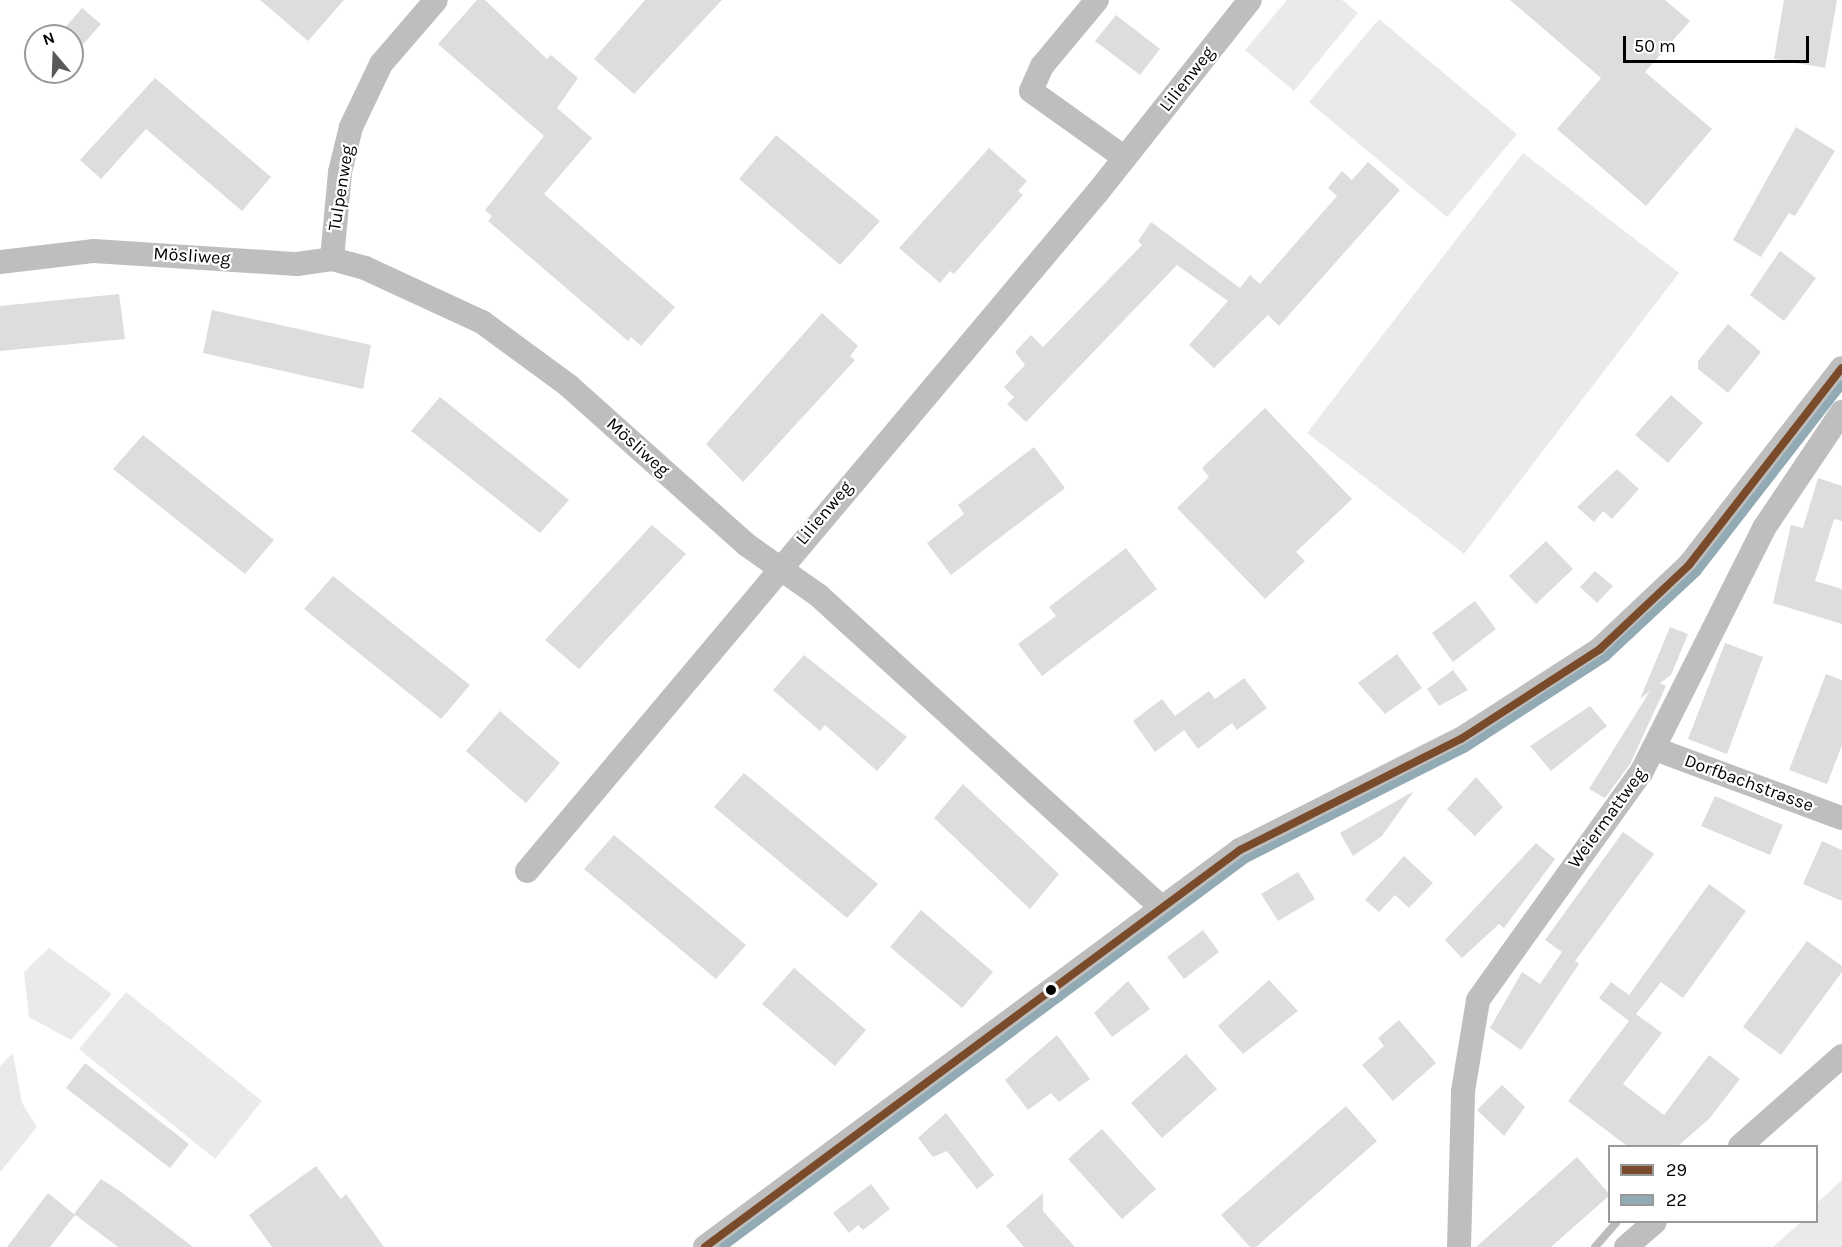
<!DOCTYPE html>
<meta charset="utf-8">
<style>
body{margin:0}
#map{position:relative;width:1842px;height:1247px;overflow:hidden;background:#fff;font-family:Karla,sans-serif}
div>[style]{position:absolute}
.green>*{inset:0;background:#eaeaea}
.stream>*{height:8px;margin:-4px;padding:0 4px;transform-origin:4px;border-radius:4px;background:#bcbcbc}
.building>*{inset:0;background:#ddd}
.minor>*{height:24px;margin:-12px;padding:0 12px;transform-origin:12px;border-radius:12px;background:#bebebe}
.bus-1>*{height:8px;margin:-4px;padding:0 4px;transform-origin:4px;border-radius:4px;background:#7a4b2a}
.bus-2>*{height:8px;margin:-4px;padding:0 4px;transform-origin:4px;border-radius:4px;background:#91aab4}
.dots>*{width:16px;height:16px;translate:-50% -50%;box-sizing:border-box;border:3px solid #fff;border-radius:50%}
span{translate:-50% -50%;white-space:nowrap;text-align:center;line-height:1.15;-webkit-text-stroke:4.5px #fff;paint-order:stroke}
.street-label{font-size:18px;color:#000}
.legend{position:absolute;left:1608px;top:1145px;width:210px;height:78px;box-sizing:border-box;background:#fff;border:2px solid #999;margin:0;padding:8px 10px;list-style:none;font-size:18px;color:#000}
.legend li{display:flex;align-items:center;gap:12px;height:30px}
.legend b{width:30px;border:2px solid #999}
.north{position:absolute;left:24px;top:24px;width:60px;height:60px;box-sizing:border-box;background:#fff;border:2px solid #999;border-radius:50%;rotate:341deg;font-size:16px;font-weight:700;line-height:24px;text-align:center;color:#000}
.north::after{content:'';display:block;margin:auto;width:21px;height:27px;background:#595959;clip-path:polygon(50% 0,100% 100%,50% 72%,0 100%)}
.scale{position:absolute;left:1623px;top:36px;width:186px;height:27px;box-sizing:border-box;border:3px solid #000;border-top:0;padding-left:8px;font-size:18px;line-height:21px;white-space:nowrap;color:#000;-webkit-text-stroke:4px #fff;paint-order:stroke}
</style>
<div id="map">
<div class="green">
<i style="clip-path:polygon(1287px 0,1342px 0,1358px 13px,1294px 91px,1245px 50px)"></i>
<i style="clip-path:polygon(1379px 19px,1517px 134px,1447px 217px,1309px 102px)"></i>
<i style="clip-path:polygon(1523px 153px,1679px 273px,1464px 554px,1307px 433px)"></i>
<i style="clip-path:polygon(49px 948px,112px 994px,71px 1040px,29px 1017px,24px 972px)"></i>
<i style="clip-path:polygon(126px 992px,262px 1101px,215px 1159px,79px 1049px)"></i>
<i style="clip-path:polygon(13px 1053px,22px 1103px,37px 1127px,0 1172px,0 1066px)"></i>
<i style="clip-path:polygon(1842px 1180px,1842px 1247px,1773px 1247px,1801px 1222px,1816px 1222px,1817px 1203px)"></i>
</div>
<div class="stream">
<i style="left:1595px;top:1247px;width:33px;rotate:-49deg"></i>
</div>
<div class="building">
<i style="clip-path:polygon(260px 0,344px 0,308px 41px)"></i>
<i style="clip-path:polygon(477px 0,485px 0,547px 59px,551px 55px,578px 78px,557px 108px,592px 138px,544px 194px,675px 307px,641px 346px,631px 337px,628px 341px,488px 221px,492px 216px,485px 210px,544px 136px,438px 44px)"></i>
<i style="clip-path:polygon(645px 0,722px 0,634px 94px,594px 59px)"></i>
<i style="clip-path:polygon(1510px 0,1665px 0,1690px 21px,1645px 72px,1712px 129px,1646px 206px,1557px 129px,1601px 78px)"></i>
<i style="clip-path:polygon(1784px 0,1837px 0,1825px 68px,1774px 59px)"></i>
<i style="clip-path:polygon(82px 8px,101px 24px,72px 57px,72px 36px,58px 36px)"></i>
<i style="clip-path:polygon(1116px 15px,1160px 49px,1140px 75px,1095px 41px)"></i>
<i style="clip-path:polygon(155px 78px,271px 177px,242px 211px,146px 129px,101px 179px,80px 160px)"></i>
<i style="clip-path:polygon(1796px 127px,1835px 151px,1795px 216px,1789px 213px,1761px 257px,1733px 240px)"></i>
<i style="clip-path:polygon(776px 135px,880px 221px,840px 265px,739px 179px)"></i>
<i style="clip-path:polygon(989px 148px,1027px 181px,1018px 191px,1023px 195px,954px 274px,950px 271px,940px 283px,899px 248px)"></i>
<i style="clip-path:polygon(1368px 162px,1400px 190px,1279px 326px,1268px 315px,1214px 368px,1189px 345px,1228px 301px,1177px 265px,1026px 422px,1007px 404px,1014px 397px,1004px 387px,1025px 365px,1015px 352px,1031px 335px,1043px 347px,1142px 245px,1138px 241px,1151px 222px,1240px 288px,1250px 275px,1260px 284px,1337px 196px,1328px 188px,1342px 171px,1352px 180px)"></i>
<i style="clip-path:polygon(1780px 251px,1816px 278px,1784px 321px,1750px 295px)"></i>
<i style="clip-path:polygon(119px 294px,125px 339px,0 351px,0 306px)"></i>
<i style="clip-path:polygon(212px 310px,371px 345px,363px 389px,203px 353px)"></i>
<i style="clip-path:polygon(822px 313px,858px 346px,850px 356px,855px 360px,743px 482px,706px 444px)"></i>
<i style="clip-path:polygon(1728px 324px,1761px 352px,1728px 393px,1698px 369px,1698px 361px)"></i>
<i style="clip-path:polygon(1671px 395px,1703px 423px,1668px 463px,1635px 435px)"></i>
<i style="clip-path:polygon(440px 397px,569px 500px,540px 533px,411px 431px)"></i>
<i style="clip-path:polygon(1265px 408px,1352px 499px,1296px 552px,1305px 561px,1265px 599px,1177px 508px,1209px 477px,1202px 468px)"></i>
<i style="clip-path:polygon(143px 435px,274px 540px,245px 574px,113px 469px)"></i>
<i style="clip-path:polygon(1034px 447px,1065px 488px,951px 575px,927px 543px,964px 514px,958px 505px)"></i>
<i style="clip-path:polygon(1617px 469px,1639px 489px,1612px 519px,1603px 511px,1594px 522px,1577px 507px)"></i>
<i style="clip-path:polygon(1818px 478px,1842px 486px,1842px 521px,1834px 519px,1815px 581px,1842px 589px,1842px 624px,1773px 603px,1791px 525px,1803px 528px)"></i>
<i style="clip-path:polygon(652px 525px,686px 554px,579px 669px,545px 640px)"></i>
<i style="clip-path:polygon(1546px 541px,1573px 569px,1536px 604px,1509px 576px)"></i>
<i style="clip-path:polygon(1126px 548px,1157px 589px,1042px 676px,1018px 644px,1056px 616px,1049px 607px)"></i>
<i style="clip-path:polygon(1595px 571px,1613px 586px,1597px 603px,1580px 587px)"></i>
<i style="clip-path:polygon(333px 576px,470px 685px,441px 719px,304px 609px)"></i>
<i style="clip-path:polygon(1475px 601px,1496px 629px,1453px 662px,1432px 633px)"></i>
<i style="clip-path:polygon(1670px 627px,1688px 634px,1671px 675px,1660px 683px,1666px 686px,1630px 764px,1605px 798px,1589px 789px,1650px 691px,1640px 699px)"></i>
<i style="clip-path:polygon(1725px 643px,1763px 657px,1727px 754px,1688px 739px)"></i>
<i style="clip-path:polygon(1397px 654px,1422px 688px,1385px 714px,1358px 683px)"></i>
<i style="clip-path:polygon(804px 655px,907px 737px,877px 771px,825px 725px,820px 731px,773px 690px)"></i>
<i style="clip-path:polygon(1453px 670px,1468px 690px,1439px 706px,1427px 689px)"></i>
<i style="clip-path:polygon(1826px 674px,1842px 680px,1842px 745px,1827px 784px,1789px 770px)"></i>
<i style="clip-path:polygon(1244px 678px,1267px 708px,1237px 730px,1232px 723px,1198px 749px,1184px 730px,1155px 752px,1133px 721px,1162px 699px,1175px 716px,1209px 691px,1215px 699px)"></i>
<i style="clip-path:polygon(1590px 706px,1607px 726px,1551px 771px,1530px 746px)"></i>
<i style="clip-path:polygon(500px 711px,560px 763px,526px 803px,466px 751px)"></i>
<i style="clip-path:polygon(744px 773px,878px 884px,847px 918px,714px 807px)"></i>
<i style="clip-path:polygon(1476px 777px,1503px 807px,1475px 836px,1447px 809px)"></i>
<i style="clip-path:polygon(963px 784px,1059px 874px,1030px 909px,934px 818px)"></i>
<i style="clip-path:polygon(1414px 791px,1382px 836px,1353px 856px,1340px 833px)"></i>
<i style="clip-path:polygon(1715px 796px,1783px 825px,1770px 855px,1701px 826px)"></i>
<i style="clip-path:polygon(1623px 832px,1654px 854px,1575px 961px,1579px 964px,1521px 1050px,1490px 1028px,1522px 972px,1540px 984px,1562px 952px,1545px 940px)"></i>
<i style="clip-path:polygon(614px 835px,746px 945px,716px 979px,584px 869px)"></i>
<i style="clip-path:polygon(1822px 841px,1842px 850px,1842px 901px,1803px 884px)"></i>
<i style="clip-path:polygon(1536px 843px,1555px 859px,1504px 928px,1499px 924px,1462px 958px,1445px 940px)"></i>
<i style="clip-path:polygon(1404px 856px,1433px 883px,1409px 908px,1395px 895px,1379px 912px,1365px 900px)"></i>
<i style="clip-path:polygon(1298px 872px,1315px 899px,1278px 921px,1261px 894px)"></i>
<i style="clip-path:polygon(1709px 884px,1746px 911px,1683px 998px,1661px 982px,1636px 1014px,1662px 1033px,1623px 1084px,1664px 1115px,1709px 1055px,1740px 1079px,1709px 1119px,1678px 1146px,1627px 1146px,1568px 1101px,1629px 1021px,1599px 998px,1611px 982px,1629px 995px)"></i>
<i style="clip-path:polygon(921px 910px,993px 972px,962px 1008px,890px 947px)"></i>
<i style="clip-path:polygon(1203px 930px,1219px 952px,1184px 979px,1167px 957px)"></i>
<i style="clip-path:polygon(1807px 941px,1842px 966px,1842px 972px,1781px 1055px,1743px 1027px)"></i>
<i style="clip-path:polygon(794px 968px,866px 1030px,835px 1066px,762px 1004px)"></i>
<i style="clip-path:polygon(1269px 980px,1298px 1011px,1243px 1054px,1218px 1026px)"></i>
<i style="clip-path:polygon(1128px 981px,1150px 1009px,1112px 1037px,1094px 1013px)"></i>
<i style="clip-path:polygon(1399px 1020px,1436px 1063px,1393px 1101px,1362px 1065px,1384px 1046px,1378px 1038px)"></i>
<i style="clip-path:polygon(1057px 1035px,1090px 1079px,1059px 1102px,1051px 1093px,1028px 1110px,1005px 1080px)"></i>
<i style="clip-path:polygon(1186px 1054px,1217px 1089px,1162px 1138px,1131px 1103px)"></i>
<i style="clip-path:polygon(85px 1063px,189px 1144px,170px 1168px,66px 1088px)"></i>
<i style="clip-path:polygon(1502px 1085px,1525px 1107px,1504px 1136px,1477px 1110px)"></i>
<i style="clip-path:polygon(1346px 1106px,1377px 1141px,1256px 1247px,1250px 1247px,1221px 1215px)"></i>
<i style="clip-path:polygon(946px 1113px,994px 1175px,977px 1189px,947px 1151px,933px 1157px,918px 1138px)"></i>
<i style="clip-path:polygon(1102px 1129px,1156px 1189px,1122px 1219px,1068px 1159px)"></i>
<i style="clip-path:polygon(1577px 1157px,1610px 1195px,1561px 1238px,1551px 1247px,1476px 1247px)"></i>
<i style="clip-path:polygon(316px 1166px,341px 1199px,346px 1194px,384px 1247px,272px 1247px,249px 1215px)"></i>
<i style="clip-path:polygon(101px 1179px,120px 1191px,193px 1247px,118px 1247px,74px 1214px)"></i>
<i style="clip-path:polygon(871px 1184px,890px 1209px,863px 1230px,858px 1225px,849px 1233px,833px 1213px)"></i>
<i style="clip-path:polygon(48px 1193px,75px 1215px,50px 1247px,7px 1247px)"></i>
<i style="clip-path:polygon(1043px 1193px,1043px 1211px,1075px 1247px,1024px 1247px,1006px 1226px)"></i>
</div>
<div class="minor">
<i style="left:1097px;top:0;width:86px;rotate:129.8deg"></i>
<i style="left:1042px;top:66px;width:27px;rotate:114deg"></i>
<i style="left:1031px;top:91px;width:115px;rotate:35.5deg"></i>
<i style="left:332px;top:259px;width:87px;rotate:-84.7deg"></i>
<i style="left:340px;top:172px;width:46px;rotate:-76.3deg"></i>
<i style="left:351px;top:127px;width:70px;rotate:-64.5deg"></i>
<i style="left:381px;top:64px;width:84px;rotate:-49.3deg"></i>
<i style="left:0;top:262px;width:95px;rotate:-6.7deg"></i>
<i style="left:94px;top:251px;width:203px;rotate:3.7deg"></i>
<i style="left:297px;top:264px;width:35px;rotate:-8deg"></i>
<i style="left:332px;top:259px;width:34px;rotate:15deg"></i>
<i style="left:365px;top:268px;width:129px;rotate:24.8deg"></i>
<i style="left:482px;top:322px;width:108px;rotate:36.3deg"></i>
<i style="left:569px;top:386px;width:239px;rotate:41.8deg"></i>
<i style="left:747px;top:545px;width:87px;rotate:35.2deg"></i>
<i style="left:818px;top:595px;width:462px;rotate:42.3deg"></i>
<i style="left:1655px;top:749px;width:199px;rotate:20.3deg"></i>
<i style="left:527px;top:871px;width:886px;rotate:-49.95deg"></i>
<i style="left:1097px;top:193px;width:246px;rotate:-51.6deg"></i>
<i style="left:1740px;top:1146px;width:136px;rotate:-41.4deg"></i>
<i style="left:705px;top:1247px;width:666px;rotate:-36.58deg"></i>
<i style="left:1240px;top:850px;width:247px;rotate:-26.7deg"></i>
<i style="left:1461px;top:739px;width:166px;rotate:-32.9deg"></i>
<i style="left:1600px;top:649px;width:122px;rotate:-43.3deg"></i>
<i style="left:1689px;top:565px;width:249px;rotate:-52.2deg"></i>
<i style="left:1459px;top:1247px;width:156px;rotate:-88.5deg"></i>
<i style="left:1463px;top:1091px;width:92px;rotate:-80.6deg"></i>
<i style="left:1478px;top:1000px;width:282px;rotate:-54.4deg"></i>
<i style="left:1642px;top:771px;width:272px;rotate:-63.3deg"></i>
<i style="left:1764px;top:528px;width:140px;rotate:-56.1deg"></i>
<i style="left:1626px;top:1247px;width:38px;rotate:-41deg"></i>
</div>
<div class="bus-1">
<i style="left:705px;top:1247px;width:666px;rotate:-36.58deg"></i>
<i style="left:1240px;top:850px;width:247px;rotate:-26.7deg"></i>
<i style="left:1461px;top:739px;width:166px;rotate:-32.9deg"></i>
<i style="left:1600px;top:649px;width:122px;rotate:-43.3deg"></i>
<i style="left:1689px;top:565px;width:249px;rotate:-52.2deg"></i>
</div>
<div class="bus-2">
<i style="left:723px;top:1247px;width:651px;rotate:-36.57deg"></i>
<i style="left:1246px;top:859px;width:246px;rotate:-26.8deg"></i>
<i style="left:1466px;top:748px;width:167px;rotate:-33deg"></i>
<i style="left:1606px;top:657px;width:125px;rotate:-43deg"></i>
<i style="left:1697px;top:572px;width:237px;rotate:-52.2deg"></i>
</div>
<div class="dots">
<i style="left:1051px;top:990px;background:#000"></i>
</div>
<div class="street-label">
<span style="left:1187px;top:79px;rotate:-52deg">Lilienweg</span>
<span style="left:341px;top:188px;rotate:-81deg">Tulpenweg</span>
<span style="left:192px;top:256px;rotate:4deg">Mösliweg</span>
<span style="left:638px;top:447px;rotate:42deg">Mösliweg</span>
<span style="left:824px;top:513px;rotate:-50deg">Lilienweg</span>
<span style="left:1749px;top:783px;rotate:20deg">Dorfbachstrasse</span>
<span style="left:1607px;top:818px;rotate:-54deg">Weiermattweg</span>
</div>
<ul class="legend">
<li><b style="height:8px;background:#7a4b2a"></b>29</li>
<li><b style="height:8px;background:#91aab4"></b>22</li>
</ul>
<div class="north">N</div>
<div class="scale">50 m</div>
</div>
